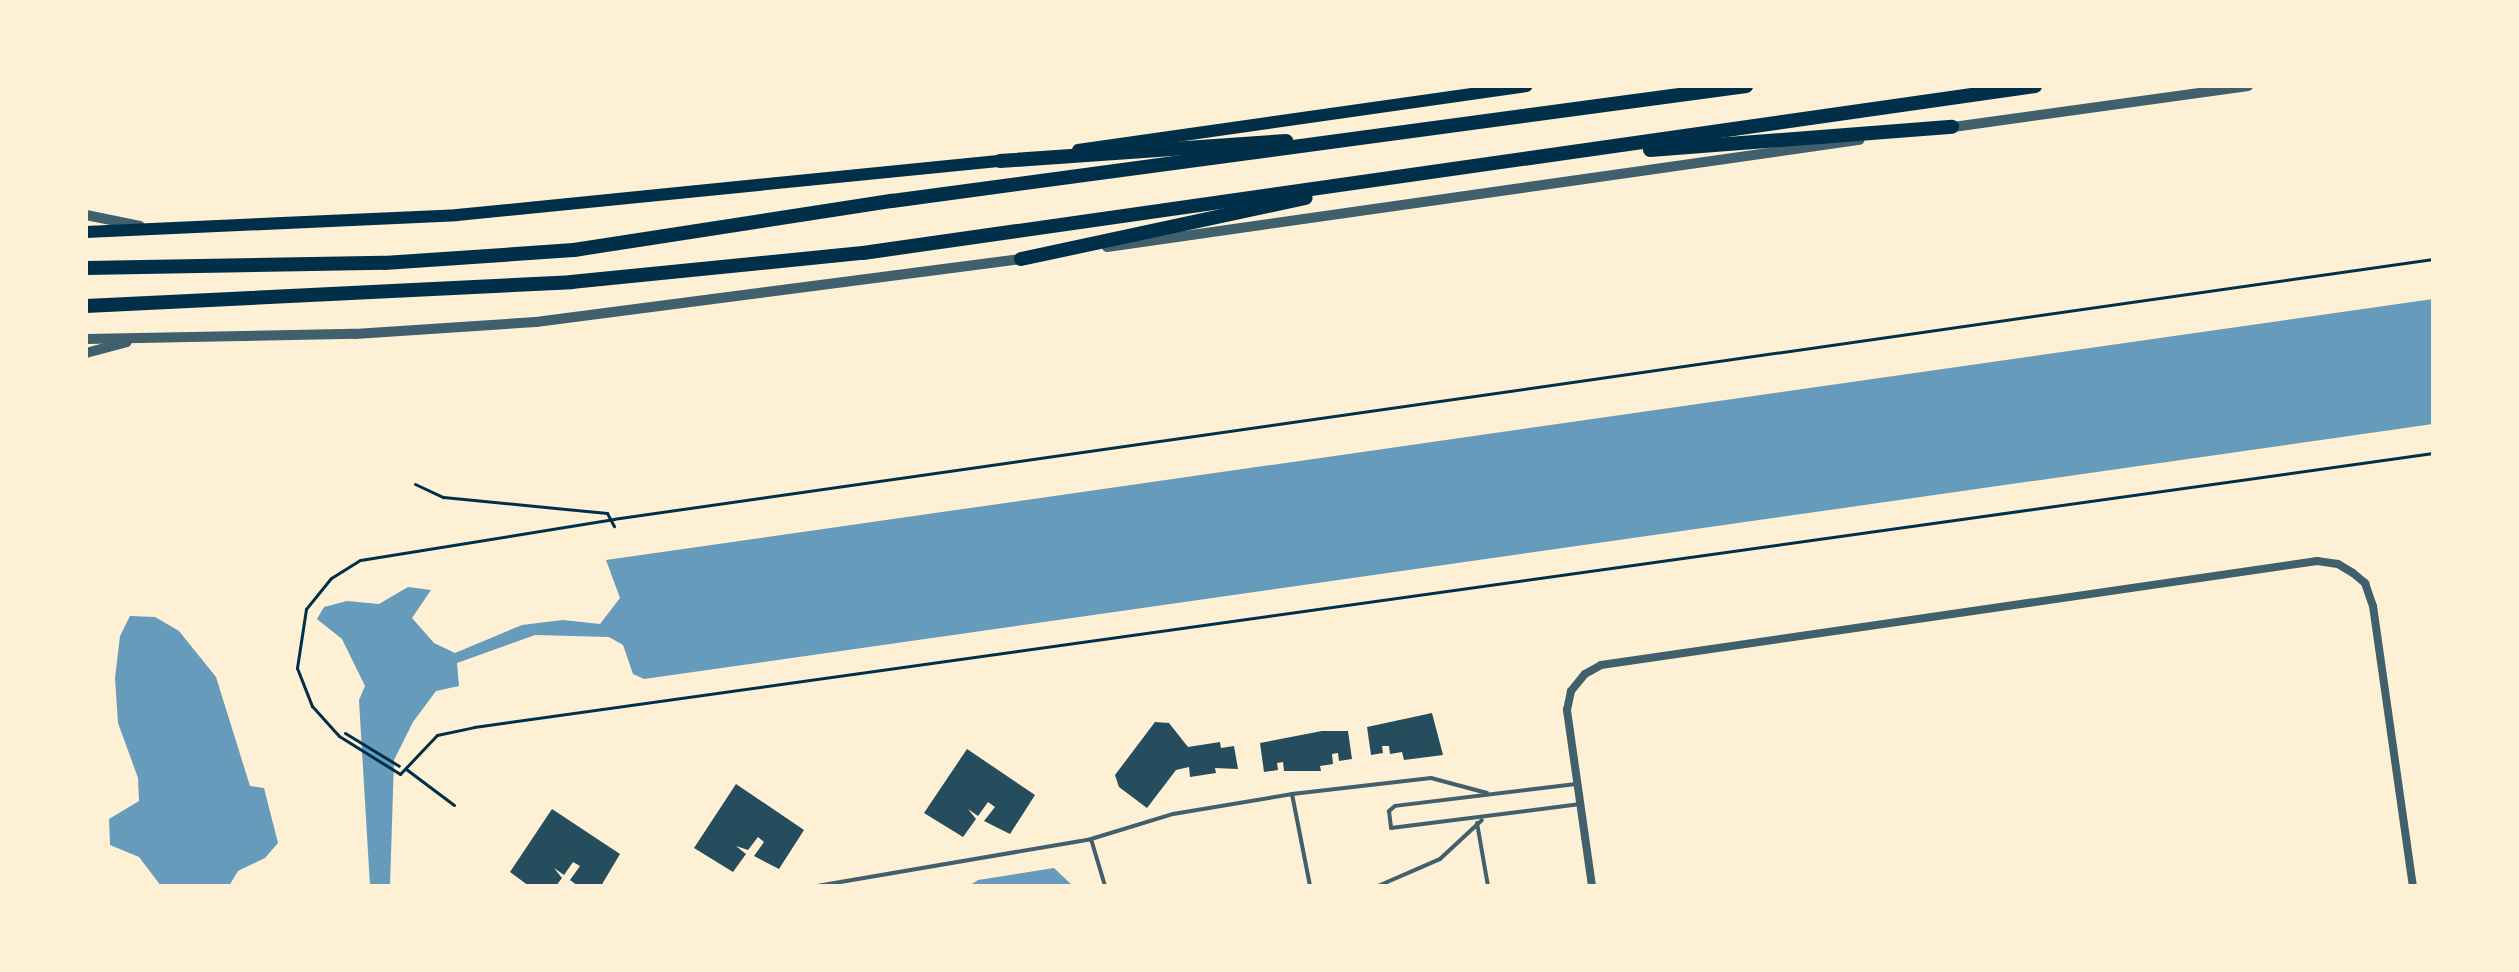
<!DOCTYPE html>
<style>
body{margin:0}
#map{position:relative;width:2519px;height:972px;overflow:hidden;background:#fdf0d5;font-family:Arial,sans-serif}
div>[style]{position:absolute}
.water>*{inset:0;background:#669bbc}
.building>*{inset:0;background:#264d5e}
.path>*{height:3px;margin:-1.5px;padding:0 1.5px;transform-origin:1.5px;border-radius:1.5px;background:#003049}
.service>*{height:4px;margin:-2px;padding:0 2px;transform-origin:2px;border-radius:2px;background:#3f606c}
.minor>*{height:8px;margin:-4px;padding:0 4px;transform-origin:4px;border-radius:4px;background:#3f606c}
.tertiary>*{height:10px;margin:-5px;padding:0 5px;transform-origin:5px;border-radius:5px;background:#3f606c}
.secondary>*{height:12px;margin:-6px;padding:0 6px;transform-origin:6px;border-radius:6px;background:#003049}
.trunk>*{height:14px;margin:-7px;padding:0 7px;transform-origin:7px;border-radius:7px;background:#003049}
span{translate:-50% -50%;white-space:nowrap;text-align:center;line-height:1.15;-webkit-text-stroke:8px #fdf0d5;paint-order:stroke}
.frame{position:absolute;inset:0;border:88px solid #fdf0d5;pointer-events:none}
</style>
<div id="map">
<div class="water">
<i style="clip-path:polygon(2433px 299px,2433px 424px,644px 679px,633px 674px,623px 645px,609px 637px,535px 635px,457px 663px,459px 686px,436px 691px,413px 722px,394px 760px,390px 886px,370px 886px,359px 700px,365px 686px,342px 639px,317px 619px,324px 607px,347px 601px,379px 604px,408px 587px,431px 590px,412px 618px,434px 643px,455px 653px,522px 625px,563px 620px,600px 624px,620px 598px,606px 560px)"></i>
<i style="clip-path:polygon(130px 616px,155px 617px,179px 631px,216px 677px,250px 786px,264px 788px,278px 843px,265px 858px,238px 871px,229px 886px,161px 886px,139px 857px,110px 845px,109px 819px,139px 801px,138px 778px,118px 723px,115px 678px,120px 636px)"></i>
<i style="clip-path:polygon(1054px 868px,1073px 886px,969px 886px,978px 880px)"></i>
</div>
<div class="building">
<i style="clip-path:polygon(1432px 713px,1443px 755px,1404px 760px,1402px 752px,1390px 754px,1389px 746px,1382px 746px,1383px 753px,1371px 755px,1367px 727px)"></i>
<i style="clip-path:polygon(1155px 722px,1169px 723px,1188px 747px,1220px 742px,1221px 748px,1234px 746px,1238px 769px,1215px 768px,1216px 773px,1190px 777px,1189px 767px,1176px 770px,1147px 808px,1119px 787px,1115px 775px)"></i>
<i style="clip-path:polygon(1322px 731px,1348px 731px,1352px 759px,1339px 761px,1338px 753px,1332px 754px,1333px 764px,1320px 766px,1321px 771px,1284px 771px,1283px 762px,1277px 763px,1278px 770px,1264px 772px,1260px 743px)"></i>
<i style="clip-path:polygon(967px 749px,1035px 795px,1010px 834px,984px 821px,995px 807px,988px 802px,978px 816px,968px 809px,976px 819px,963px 837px,924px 813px)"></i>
<i style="clip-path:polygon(736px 784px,804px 830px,779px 869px,754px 856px,764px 842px,758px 837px,748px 850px,736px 846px,746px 854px,733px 872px,694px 848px)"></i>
<i style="clip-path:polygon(552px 809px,620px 854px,601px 886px,578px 886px,570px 880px,580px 866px,573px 862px,564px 875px,554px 868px,562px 878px,556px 886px,529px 886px,510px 872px)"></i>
</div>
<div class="path">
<i style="left:2433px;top:259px;width:1837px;rotate:171.87deg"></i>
<i style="left:614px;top:519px;width:257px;rotate:170.8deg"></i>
<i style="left:360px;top:560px;width:34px;rotate:148deg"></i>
<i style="left:331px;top:578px;width:40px;rotate:129deg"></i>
<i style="left:306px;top:609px;width:60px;rotate:98.7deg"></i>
<i style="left:297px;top:668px;width:41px;rotate:68.5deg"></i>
<i style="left:312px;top:706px;width:40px;rotate:48deg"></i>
<i style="left:339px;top:736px;width:72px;rotate:31.9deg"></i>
<i style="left:400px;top:774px;width:54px;rotate:-46.5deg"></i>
<i style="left:437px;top:735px;width:38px;rotate:-12deg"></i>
<i style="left:474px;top:727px;width:1978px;rotate:-7.96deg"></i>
<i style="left:415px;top:484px;width:31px;rotate:25deg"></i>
<i style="left:443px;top:497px;width:165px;rotate:5.6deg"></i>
<i style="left:607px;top:513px;width:15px;rotate:62deg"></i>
<i style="left:345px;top:733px;width:63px;rotate:31.4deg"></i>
<i style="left:406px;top:769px;width:60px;rotate:36.9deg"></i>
</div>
<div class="service">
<i style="left:1576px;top:784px;width:182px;rotate:173.1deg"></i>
<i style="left:1395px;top:806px;width:8px;rotate:140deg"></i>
<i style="left:1389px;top:811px;width:17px;rotate:83deg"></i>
<i style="left:1391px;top:828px;width:191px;rotate:-7.2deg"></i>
<i style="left:1292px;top:794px;width:94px;rotate:78.9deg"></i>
<i style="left:1477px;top:823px;width:64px;rotate:80.1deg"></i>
<i style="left:1091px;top:839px;width:49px;rotate:73.4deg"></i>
<i style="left:817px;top:886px;width:278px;rotate:-9.7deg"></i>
<i style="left:1091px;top:839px;width:86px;rotate:-17deg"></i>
<i style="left:1173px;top:814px;width:121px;rotate:-9.5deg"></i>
<i style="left:1292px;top:794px;width:140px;rotate:-6.6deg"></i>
<i style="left:1431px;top:778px;width:58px;rotate:15deg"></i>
<i style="left:1378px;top:886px;width:68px;rotate:-23.5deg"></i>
<i style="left:1440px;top:859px;width:57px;rotate:-42.9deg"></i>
</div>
<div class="minor">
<i style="left:1592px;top:886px;width:178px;rotate:-98.1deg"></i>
<i style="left:1567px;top:710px;width:19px;rotate:-78deg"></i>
<i style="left:1571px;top:691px;width:22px;rotate:-51deg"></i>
<i style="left:1585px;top:674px;width:18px;rotate:-29deg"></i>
<i style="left:1601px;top:665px;width:724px;rotate:-8.26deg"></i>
<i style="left:2317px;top:561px;width:21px;rotate:8deg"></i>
<i style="left:2338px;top:564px;width:17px;rotate:31deg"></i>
<i style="left:2353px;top:573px;width:16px;rotate:40deg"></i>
<i style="left:2365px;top:583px;width:24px;rotate:71deg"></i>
<i style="left:2373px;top:606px;width:283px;rotate:81.9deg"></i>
</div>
<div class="tertiary">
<i style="left:1946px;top:128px;width:305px;rotate:-7.9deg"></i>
<i style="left:86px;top:215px;width:55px;rotate:11.5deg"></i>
<i style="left:1107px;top:247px;width:760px;rotate:-8.1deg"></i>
<i style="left:86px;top:339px;width:269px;rotate:-1.1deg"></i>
<i style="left:355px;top:334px;width:181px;rotate:-3.8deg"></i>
<i style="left:536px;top:322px;width:495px;rotate:-7.4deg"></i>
<i style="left:86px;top:353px;width:42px;rotate:-15deg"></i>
</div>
<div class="secondary">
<i style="left:1078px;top:150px;width:453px;rotate:-8.1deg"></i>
<i style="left:86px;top:232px;width:371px;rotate:-2.6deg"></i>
<i style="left:457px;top:215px;width:554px;rotate:-5.7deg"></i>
</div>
<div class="trunk">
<i style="left:1650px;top:150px;width:303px;rotate:-4.4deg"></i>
<i style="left:1000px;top:161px;width:287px;rotate:-4deg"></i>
<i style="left:1021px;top:259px;width:291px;rotate:-12.1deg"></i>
<i style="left:86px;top:268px;width:298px;rotate:-1deg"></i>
<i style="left:384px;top:263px;width:190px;rotate:-3.9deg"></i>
<i style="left:574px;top:250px;width:322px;rotate:-8.8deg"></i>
<i style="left:892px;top:201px;width:862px;rotate:-7.67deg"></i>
<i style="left:86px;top:306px;width:486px;rotate:-2.8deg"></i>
<i style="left:571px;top:282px;width:293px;rotate:-5.7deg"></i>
<i style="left:863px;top:253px;width:1184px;rotate:-8.11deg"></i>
</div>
<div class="frame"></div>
</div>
